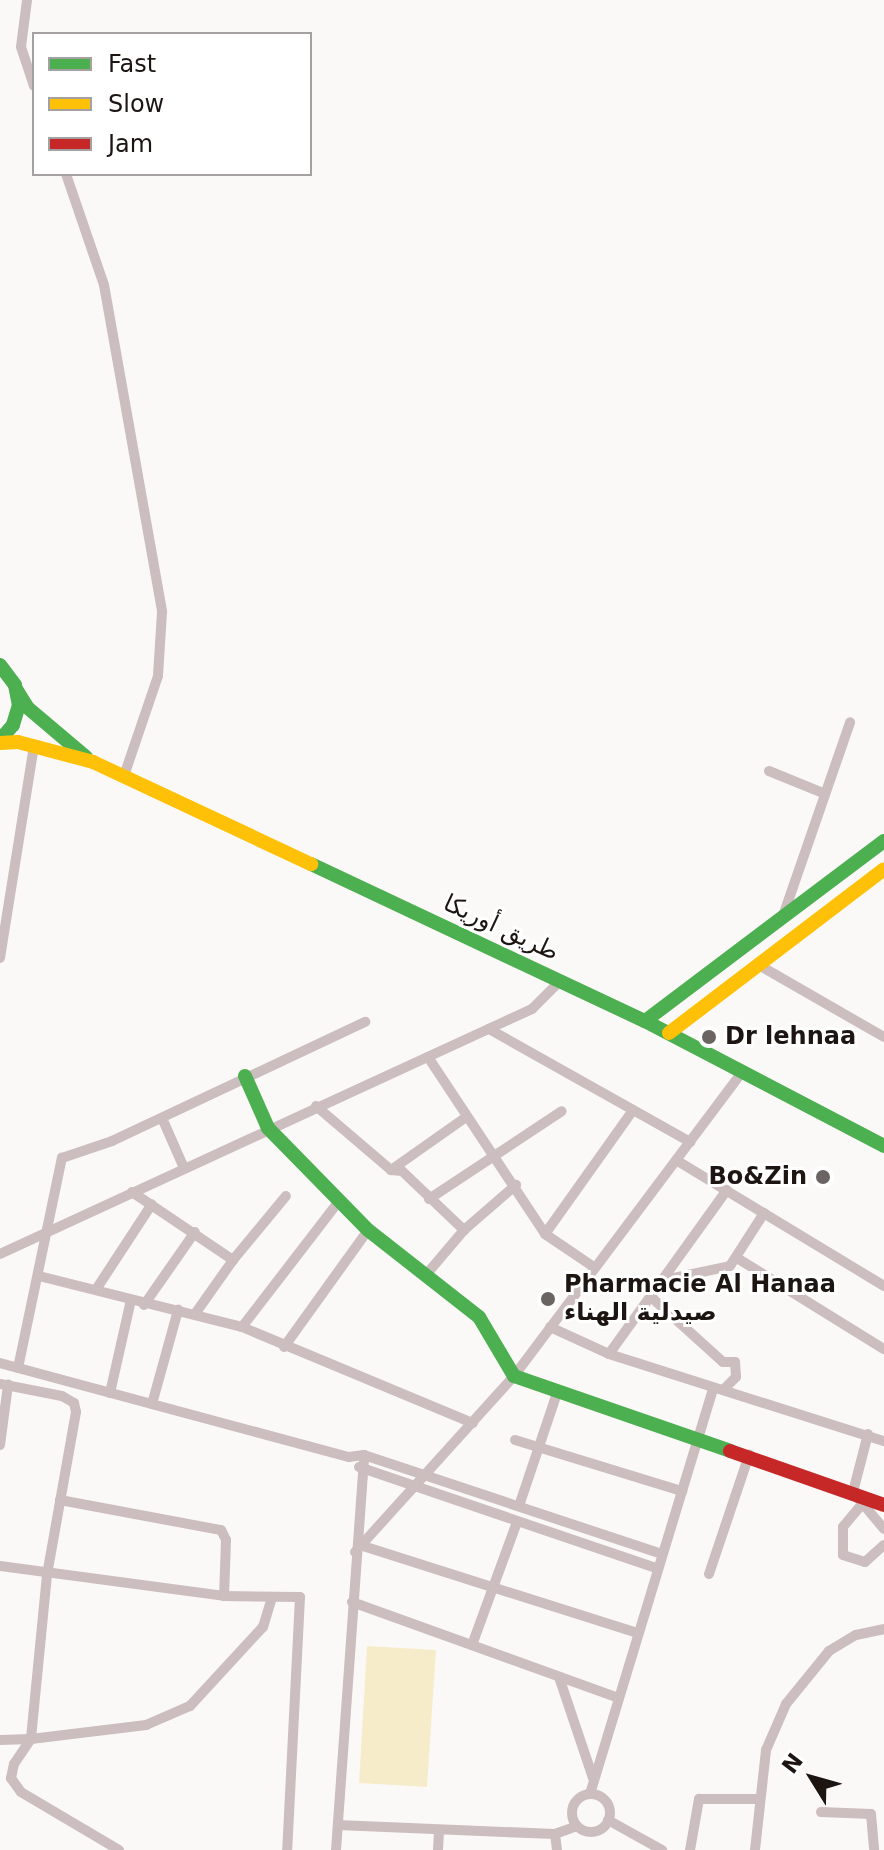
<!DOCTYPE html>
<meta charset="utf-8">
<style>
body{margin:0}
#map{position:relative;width:884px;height:1850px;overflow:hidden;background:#fbf9f7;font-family:"DejaVu Sans","Noto Naskh Arabic",sans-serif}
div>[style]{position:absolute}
.green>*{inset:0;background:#f7ecca}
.street>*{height:10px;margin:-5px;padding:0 5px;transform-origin:5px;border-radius:5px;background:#ccbebe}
.street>.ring{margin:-5px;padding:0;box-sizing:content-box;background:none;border:10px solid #ccbebe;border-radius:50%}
.fast>*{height:14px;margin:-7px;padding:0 7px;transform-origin:7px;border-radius:7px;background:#4caf50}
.slow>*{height:14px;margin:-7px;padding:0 7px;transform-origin:7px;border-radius:7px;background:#ffc107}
.jam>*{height:14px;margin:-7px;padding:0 7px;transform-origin:7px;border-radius:7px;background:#c62828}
.dots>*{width:22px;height:22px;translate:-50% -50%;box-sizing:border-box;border:4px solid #fff;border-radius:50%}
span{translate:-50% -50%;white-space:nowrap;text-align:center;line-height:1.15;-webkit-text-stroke:6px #fff;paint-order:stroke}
.street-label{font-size:24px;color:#1c1512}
.poi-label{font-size:24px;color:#1c1512;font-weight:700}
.left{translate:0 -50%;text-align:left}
.right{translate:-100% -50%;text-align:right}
.legend{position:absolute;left:32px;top:32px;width:280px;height:144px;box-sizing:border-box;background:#fff;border:2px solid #a4a1a0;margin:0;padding:10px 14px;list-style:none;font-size:24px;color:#1c1512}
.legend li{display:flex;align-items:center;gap:16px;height:40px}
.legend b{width:40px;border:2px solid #a4a1a0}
.north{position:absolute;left:772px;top:1738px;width:80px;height:80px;-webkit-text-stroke:6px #fff;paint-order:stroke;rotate:307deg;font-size:22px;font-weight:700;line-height:32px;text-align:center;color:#1c1512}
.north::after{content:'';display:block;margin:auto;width:28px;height:36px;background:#1c1512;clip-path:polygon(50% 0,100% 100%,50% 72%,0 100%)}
</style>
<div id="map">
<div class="green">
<i style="clip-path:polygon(367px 1646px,436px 1650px,427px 1787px,359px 1783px)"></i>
</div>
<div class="street">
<i style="left:27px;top:0;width:47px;rotate:97.3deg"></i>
<i style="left:21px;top:47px;width:41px;rotate:71.6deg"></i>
<i style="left:66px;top:174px;width:117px;rotate:71.1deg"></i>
<i style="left:104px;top:285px;width:332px;rotate:79.9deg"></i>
<i style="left:162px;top:612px;width:64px;rotate:93.6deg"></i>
<i style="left:158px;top:676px;width:106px;rotate:108.8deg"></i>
<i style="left:769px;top:771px;width:58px;rotate:22.2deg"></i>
<i style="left:783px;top:916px;width:205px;rotate:-70.9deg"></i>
<i style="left:0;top:958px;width:215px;rotate:-80.9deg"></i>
<i style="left:757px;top:964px;width:146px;rotate:29.9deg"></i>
<i style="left:489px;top:1029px;width:231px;rotate:29.3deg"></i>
<i style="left:428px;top:1057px;width:212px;rotate:56.5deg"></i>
<i style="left:545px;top:1234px;width:60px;rotate:34.2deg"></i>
<i style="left:316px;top:1106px;width:99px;rotate:40.5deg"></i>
<i style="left:391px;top:1170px;width:11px;rotate:5deg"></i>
<i style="left:402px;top:1171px;width:86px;rotate:43.6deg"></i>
<i style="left:162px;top:1118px;width:55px;rotate:66.3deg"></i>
<i style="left:676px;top:1160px;width:243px;rotate:31.2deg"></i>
<i style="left:391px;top:1170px;width:92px;rotate:-35.2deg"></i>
<i style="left:132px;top:1192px;width:122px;rotate:34deg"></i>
<i style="left:233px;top:1260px;width:66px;rotate:125.1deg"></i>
<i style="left:429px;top:1199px;width:159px;rotate:-33.5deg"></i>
<i style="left:545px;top:1234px;width:152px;rotate:-54.6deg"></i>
<i style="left:0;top:1254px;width:586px;rotate:-24.73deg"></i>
<i style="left:532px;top:1009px;width:40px;rotate:-45deg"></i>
<i style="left:737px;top:1258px;width:173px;rotate:31.8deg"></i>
<i style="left:233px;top:1260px;width:83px;rotate:-50.4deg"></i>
<i style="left:39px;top:1276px;width:209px;rotate:14.1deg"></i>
<i style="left:242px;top:1327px;width:250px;rotate:22.6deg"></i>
<i style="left:425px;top:1276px;width:60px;rotate:-49.7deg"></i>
<i style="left:464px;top:1230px;width:69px;rotate:-40.9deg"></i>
<i style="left:664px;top:1280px;width:67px;rotate:-12deg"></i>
<i style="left:730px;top:1266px;width:63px;rotate:-57.3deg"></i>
<i style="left:97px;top:1288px;width:100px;rotate:-56.8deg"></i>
<i style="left:651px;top:1297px;width:97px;rotate:42.1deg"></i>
<i style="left:723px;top:1362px;width:12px"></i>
<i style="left:735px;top:1362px;width:15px;rotate:86deg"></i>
<i style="left:736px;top:1377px;width:18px;rotate:135deg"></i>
<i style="left:144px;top:1305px;width:89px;rotate:-55.1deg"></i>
<i style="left:242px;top:1327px;width:159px;rotate:-52.4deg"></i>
<i style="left:550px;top:1327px;width:65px;rotate:24.6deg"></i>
<i style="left:609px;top:1354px;width:288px;rotate:17.6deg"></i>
<i style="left:284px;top:1347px;width:144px;rotate:-54.3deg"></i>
<i style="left:609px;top:1354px;width:202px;rotate:-54.3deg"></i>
<i style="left:0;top:1363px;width:361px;rotate:15.1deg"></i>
<i style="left:349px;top:1457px;width:15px;rotate:-8deg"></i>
<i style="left:364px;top:1455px;width:314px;rotate:18.4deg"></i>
<i style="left:18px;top:1368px;width:215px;rotate:-78.2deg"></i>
<i style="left:62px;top:1158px;width:53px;rotate:-18.8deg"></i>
<i style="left:112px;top:1141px;width:280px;rotate:-25.2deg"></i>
<i style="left:0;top:1384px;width:63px;rotate:11deg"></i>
<i style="left:62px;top:1396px;width:14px;rotate:30deg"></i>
<i style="left:74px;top:1403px;width:9px;rotate:77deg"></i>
<i style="left:76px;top:1412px;width:166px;rotate:100.1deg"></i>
<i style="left:47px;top:1575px;width:165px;rotate:95.6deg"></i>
<i style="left:31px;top:1739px;width:31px;rotate:178deg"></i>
<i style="left:110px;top:1393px;width:95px;rotate:-77.3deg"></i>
<i style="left:152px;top:1404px;width:98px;rotate:-74.5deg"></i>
<i style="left:868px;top:1434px;width:60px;rotate:104.5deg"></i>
<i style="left:853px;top:1492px;width:48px;rotate:50deg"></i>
<i style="left:515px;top:1440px;width:175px;rotate:17deg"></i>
<i style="left:0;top:1445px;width:61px;rotate:-82.4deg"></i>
<i style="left:359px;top:1467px;width:316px;rotate:18.8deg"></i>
<i style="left:60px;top:1500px;width:164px;rotate:10.6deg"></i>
<i style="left:221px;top:1530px;width:11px;rotate:63deg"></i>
<i style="left:226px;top:1540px;width:56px;rotate:92deg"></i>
<i style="left:863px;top:1503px;width:31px;rotate:130deg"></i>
<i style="left:843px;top:1527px;width:28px;rotate:90deg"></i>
<i style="left:843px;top:1555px;width:23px;rotate:18deg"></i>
<i style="left:865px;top:1562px;width:25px;rotate:-42deg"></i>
<i style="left:519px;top:1506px;width:122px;rotate:-71.4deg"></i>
<i style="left:363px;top:1546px;width:288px;rotate:17.6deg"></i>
<i style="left:355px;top:1552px;width:237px;rotate:-47.9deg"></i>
<i style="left:514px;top:1376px;width:380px;rotate:-53.1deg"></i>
<i style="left:0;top:1566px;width:226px;rotate:7.6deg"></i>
<i style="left:224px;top:1596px;width:76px;rotate:0.8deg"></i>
<i style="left:300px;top:1597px;width:253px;rotate:92.9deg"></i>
<i style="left:709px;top:1574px;width:126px;rotate:-71.4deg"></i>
<i style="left:352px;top:1602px;width:283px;rotate:19.8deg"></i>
<i style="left:472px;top:1645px;width:131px;rotate:-69.9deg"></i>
<i style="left:559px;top:1677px;width:107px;rotate:71.4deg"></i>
<i style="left:590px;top:1794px;width:423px;rotate:-73.1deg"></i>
<i class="ring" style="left:572px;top:1794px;width:28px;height:28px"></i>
<i style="left:821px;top:1812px;width:50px;rotate:2.3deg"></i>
<i style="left:871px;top:1814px;width:36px;rotate:85deg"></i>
<i style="left:608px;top:1820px;width:62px;rotate:29.1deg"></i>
<i style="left:338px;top:1825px;width:217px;rotate:2.4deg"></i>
<i style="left:555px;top:1834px;width:23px;rotate:-20deg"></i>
<i style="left:555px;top:1834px;width:16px;rotate:83deg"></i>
<i style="left:119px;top:1850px;width:114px;rotate:-149.4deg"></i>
<i style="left:21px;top:1792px;width:17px;rotate:-126deg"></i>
<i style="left:11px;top:1778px;width:14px;rotate:-78deg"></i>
<i style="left:14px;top:1764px;width:30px;rotate:-56deg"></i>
<i style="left:31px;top:1739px;width:116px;rotate:-6.9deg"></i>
<i style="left:146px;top:1725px;width:48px;rotate:-23.4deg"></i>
<i style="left:190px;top:1706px;width:108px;rotate:-47.3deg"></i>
<i style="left:263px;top:1627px;width:30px;rotate:-73deg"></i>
<i style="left:336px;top:1850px;width:396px;rotate:-85.9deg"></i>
<i style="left:438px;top:1850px;width:20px;rotate:-87deg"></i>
<i style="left:690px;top:1850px;width:52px;rotate:-80deg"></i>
<i style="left:699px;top:1799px;width:60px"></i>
<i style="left:755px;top:1850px;width:101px;rotate:-83.7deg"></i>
<i style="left:766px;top:1750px;width:50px;rotate:-66.5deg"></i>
<i style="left:786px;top:1704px;width:68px;rotate:-50.9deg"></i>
<i style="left:829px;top:1651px;width:31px;rotate:-31deg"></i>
<i style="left:856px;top:1635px;width:29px;rotate:-12deg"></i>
</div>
<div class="fast">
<i style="left:0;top:665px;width:25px;rotate:53deg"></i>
<i style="left:15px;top:685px;width:20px;rotate:79deg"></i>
<i style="left:19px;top:705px;width:21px;rotate:107deg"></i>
<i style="left:13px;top:725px;width:20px;rotate:131deg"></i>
<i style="left:16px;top:689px;width:22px;rotate:58deg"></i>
<i style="left:28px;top:708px;width:76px;rotate:40.2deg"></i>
<i style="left:311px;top:864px;width:369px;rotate:25.2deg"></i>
<i style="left:645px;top:1021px;width:270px;rotate:27.6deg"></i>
<i style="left:645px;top:1021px;width:299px;rotate:-37deg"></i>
<i style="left:245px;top:1076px;width:57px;rotate:66.1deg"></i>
<i style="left:268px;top:1128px;width:143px;rotate:45.6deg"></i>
<i style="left:368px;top:1230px;width:141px;rotate:38.1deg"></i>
<i style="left:479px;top:1317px;width:69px;rotate:59.3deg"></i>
<i style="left:514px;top:1376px;width:229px;rotate:19.1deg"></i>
</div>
<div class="slow">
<i style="left:0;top:743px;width:18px;rotate:-3deg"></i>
<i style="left:18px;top:742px;width:78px;rotate:14.9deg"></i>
<i style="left:93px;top:762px;width:241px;rotate:25.1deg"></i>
<i style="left:669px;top:1033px;width:270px;rotate:-37.3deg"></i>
</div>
<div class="jam">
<i style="left:730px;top:1451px;width:163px;rotate:19.3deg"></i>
</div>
<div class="dots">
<i style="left:709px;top:1037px;background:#6a6562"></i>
<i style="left:823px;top:1177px;background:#6a6562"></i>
<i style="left:548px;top:1299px;background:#6a6562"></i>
</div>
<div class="street-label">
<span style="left:501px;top:928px;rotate:25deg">طريق أوريكا</span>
</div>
<div class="poi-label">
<span class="left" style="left:725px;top:1037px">Dr lehnaa</span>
<span class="right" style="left:807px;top:1177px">Bo&amp;Zin</span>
<span class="left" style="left:564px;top:1299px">Pharmacie Al Hanaa<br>صيدلية الهناء</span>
</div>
<ul class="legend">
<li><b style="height:10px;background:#4caf50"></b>Fast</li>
<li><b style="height:10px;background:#ffc107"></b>Slow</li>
<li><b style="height:10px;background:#c62828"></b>Jam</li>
</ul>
<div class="north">N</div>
</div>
